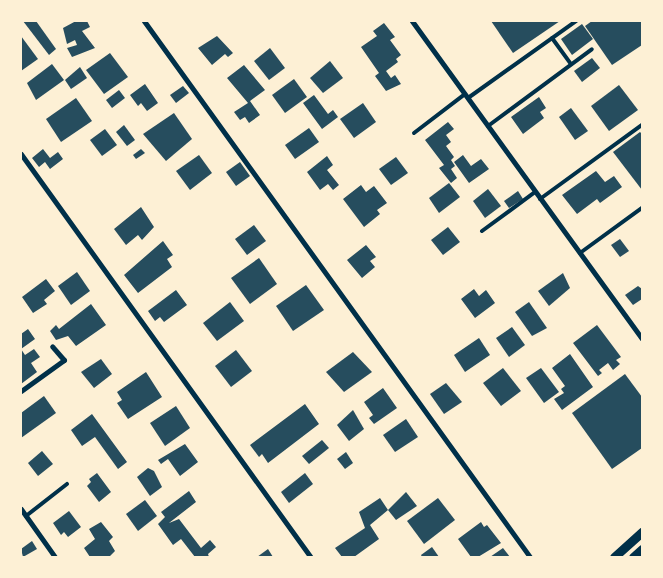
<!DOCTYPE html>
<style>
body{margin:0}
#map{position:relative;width:663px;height:578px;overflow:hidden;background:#fdf0d5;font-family:Cabin,sans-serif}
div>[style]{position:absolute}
.building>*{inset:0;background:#264d5e}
.service>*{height:4px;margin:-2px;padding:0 2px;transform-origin:2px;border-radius:2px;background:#003049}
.minor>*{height:5px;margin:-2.5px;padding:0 2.5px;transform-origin:2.5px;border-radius:2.5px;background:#003049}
.tertiary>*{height:9px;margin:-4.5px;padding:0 4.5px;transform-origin:4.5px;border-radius:4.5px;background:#003049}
span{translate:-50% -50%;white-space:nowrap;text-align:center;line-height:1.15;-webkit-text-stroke:4px #fdf0d5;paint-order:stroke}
.frame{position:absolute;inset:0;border:22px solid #fdf0d5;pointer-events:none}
</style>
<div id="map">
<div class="building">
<i style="clip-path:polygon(23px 21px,36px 21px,56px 49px,49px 55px)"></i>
<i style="clip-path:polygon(76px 21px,87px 21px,90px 27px,82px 31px,95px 48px,72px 57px,67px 48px,77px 45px,75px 40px,67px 44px,63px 28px)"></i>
<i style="clip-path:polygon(491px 21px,560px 21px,513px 53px)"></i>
<i style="clip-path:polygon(592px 21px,642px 21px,642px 45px,612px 65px,585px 26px)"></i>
<i style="clip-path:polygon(384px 23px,395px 37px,390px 40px,401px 55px,396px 59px,398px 62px,386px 71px,391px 78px,395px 75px,401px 84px,386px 91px,375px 76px,379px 73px,361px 47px,377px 36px,373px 31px)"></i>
<i style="clip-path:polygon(582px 24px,593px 39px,572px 55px,561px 39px)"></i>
<i style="clip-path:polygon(21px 36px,38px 59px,21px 71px)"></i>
<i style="clip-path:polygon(217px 36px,233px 53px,228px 57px,225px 54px,212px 65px,198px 48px)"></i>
<i style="clip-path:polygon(270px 48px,285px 68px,269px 80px,254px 61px)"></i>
<i style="clip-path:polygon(110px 53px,128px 77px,104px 94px,86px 70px)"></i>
<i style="clip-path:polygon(592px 58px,600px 68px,582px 82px,574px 71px)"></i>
<i style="clip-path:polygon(330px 61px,343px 78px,323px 93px,310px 78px)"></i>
<i style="clip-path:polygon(52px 64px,64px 80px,36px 100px,27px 83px)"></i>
<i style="clip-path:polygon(244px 65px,265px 90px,250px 101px,260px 115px,249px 123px,245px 117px,240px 120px,234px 112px,248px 103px,227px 78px)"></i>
<i style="clip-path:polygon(80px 67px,87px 78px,71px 89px,65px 80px)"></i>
<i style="clip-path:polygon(294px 79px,307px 97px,285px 113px,272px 95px)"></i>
<i style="clip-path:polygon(145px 84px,158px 103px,147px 111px,141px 103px,138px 106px,130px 95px)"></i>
<i style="clip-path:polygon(619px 85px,638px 110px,609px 131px,591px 106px)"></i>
<i style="clip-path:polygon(183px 86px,189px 93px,176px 103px,170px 95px)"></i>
<i style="clip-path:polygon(119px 90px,125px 98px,112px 108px,106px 100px)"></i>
<i style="clip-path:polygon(314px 95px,328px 114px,333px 110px,338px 117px,322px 129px,303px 103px)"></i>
<i style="clip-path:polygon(539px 97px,546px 108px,540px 112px,544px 118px,523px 134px,511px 117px)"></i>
<i style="clip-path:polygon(76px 98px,92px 121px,61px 142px,46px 119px)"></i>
<i style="clip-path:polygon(363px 103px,376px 122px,354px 138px,340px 119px)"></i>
<i style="clip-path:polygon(571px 108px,588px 131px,575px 140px,559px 117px)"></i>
<i style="clip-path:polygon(174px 113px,192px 139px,166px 161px,143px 134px)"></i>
<i style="clip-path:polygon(448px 122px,454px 129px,446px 135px,451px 142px,446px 146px,454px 157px,451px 160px,455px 166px,451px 169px,457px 178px,451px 183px,439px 168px,444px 165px,425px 140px)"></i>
<i style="clip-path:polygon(124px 125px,135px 140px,127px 146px,116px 132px)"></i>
<i style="clip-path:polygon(309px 128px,319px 142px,295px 159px,285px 145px)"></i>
<i style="clip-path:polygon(105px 129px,117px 145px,102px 156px,90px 140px)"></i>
<i style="clip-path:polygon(640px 132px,642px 134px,642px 190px,613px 152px)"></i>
<i style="clip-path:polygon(43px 149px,50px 158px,58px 152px,63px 159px,50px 169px,45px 162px,39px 167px,32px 158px)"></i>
<i style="clip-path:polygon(141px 149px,145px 153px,136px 159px,133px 155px)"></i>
<i style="clip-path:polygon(199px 155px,212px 173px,190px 190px,176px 171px)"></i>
<i style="clip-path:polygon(463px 155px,471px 166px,481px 159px,489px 169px,469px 183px,454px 162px)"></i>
<i style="clip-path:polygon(327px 156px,333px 165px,327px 170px,339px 185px,333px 190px,328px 184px,320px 190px,307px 172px)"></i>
<i style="clip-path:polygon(396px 157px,408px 173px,391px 185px,379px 169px)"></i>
<i style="clip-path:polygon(240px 162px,250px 176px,236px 186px,226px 172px)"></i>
<i style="clip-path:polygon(596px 171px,605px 182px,614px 176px,622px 187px,600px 203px,597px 199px,577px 214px,562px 195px)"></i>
<i style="clip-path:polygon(449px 183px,460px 197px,439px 213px,429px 198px)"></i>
<i style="clip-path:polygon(361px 185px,366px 192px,374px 186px,387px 203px,377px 210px,380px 214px,364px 227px,343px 199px)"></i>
<i style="clip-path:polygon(488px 189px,501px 206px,485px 218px,473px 201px)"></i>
<i style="clip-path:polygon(518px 191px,523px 199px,509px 208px,504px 201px)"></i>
<i style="clip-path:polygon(141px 207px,154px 227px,142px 240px,138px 235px,126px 245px,114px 229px)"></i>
<i style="clip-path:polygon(254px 225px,266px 241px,247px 255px,235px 239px)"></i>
<i style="clip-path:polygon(448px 227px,460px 242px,443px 255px,431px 240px)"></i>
<i style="clip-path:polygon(620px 239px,629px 251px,620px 257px,611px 245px)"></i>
<i style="clip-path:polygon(163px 241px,173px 255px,167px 259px,172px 267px,138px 293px,124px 275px)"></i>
<i style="clip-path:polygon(366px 245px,376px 257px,370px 261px,375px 267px,362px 278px,347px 260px)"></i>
<i style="clip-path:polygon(259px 258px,277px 284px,250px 304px,231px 278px)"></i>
<i style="clip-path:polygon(77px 272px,90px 291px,71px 305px,58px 286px)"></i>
<i style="clip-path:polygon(563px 273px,570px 288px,549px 306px,538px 291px)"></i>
<i style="clip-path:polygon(46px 279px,55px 291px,44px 300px,47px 304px,33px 313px,22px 297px)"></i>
<i style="clip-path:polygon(306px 285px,324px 310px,293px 331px,276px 306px)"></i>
<i style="clip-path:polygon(638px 286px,642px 289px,642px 299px,633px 305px,625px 295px)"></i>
<i style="clip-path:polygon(474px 289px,479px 296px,486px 290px,495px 303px,475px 318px,461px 299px)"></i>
<i style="clip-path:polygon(176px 290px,187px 305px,164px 322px,160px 317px,155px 321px,148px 311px)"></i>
<i style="clip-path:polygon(230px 302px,244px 321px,217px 341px,203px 323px)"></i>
<i style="clip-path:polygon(529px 302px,547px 328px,532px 336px,515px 312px)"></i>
<i style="clip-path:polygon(91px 304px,106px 325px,76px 346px,68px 336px,56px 340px,50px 331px,56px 325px,59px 329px)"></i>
<i style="clip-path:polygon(597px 325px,621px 357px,616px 360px,620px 364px,613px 370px,608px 363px,599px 370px,602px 373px,598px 376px,573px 343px)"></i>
<i style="clip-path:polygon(512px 327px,525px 345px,509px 357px,496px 338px)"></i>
<i style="clip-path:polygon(28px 329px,35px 339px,21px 349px,25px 355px,34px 349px,40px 357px,31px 363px,37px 372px,21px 384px,21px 334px)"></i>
<i style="clip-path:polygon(479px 338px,490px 355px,465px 372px,454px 355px)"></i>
<i style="clip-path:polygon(236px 350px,252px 371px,231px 387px,215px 366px)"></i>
<i style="clip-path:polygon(353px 352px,372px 372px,344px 392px,326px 372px)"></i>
<i style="clip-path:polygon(570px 354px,593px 387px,562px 410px,554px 399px,564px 393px,561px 389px,565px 386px,552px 368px)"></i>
<i style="clip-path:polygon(101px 359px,112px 374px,94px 388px,81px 372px)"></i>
<i style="clip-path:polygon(503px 368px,521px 391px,501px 406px,483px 383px)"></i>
<i style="clip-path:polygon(541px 368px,559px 392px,544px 403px,526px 378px)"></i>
<i style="clip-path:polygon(146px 372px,162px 397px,128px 419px,117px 403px,122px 400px,117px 392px)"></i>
<i style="clip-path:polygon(625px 374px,642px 397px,642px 448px,612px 469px,572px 413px)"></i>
<i style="clip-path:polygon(446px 383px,462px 402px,444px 414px,430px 394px)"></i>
<i style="clip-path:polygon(383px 388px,397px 408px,374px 424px,369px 418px,373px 415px,364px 402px)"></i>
<i style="clip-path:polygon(44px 396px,56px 413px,21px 438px,21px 413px)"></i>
<i style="clip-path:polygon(305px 404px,319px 424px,268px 463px,262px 454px,259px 457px,250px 445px)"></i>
<i style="clip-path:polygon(176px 406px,190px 428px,165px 446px,150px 423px)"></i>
<i style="clip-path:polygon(353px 410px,364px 429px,349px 441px,337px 425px)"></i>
<i style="clip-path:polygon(92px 414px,127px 462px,118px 469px,95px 437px,82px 446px,71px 430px)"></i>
<i style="clip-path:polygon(406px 419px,418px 437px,395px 452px,383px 435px)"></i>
<i style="clip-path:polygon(322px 440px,329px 448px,309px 464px,302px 456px)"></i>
<i style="clip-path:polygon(185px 444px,198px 462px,180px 476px,168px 459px,161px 464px,158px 460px)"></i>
<i style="clip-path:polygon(42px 451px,53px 464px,38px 476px,28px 463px)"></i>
<i style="clip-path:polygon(346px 452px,353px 463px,345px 469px,337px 459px)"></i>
<i style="clip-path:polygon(148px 468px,154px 471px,162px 487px,150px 496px,137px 477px)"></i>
<i style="clip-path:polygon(97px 473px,111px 492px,99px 502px,87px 486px,91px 482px,89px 479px)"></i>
<i style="clip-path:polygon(305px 473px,313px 484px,289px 503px,281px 492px)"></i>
<i style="clip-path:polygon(189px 491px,196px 502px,169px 523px,179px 519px,201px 548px,210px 540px,216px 547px,208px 554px,209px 557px,195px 557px,181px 539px,173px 545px,158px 524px,165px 517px,161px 512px)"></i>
<i style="clip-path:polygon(406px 492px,417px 506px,396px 520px,388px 510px)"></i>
<i style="clip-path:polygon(380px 498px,388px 510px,370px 525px,379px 539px,354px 557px,342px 557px,335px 548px,365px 528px,359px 512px)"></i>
<i style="clip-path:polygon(438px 498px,455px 520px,424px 544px,407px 521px)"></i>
<i style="clip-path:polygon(145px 500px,157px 516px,138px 531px,126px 514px)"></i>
<i style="clip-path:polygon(69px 511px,81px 527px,68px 537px,64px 532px,61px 535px,53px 523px)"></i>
<i style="clip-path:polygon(101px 522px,113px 537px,109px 541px,115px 551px,109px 557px,90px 557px,84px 548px,95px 539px,89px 529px)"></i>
<i style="clip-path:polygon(481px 522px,484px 527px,487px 525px,501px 543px,478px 557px,471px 557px,458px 539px)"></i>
<i style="clip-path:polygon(32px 541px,37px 549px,23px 557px,21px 549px)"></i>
<i style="clip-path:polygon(432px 547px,439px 557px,422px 557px,421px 555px)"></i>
<i style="clip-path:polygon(503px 548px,510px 557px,490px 557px)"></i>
<i style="clip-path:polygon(268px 549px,273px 557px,257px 557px)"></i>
</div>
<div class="service">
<i style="left:552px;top:38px;width:32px;rotate:54deg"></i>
<i style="left:468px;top:98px;width:133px;rotate:-35.5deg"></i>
<i style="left:488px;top:126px;width:129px;rotate:-36.5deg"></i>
<i style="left:414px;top:133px;width:64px;rotate:-37.4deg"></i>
<i style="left:540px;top:199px;width:126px;rotate:-36deg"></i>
<i style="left:482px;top:231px;width:66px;rotate:-36.3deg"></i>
<i style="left:580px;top:253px;width:77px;rotate:-36deg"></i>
<i style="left:26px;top:516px;width:52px;rotate:-38deg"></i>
</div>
<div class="minor">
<i style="left:144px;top:21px;width:661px;rotate:54.24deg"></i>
<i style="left:412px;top:21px;width:392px;rotate:54.1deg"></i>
<i style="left:21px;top:154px;width:496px;rotate:54.3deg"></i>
<i style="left:21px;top:391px;width:53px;rotate:-35.8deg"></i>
<i style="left:64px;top:360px;width:18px;rotate:-131deg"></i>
<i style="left:21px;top:509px;width:59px;rotate:54.7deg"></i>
</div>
<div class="tertiary">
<i style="left:614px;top:557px;width:38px;rotate:-42deg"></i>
<i style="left:633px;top:557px;width:12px;rotate:-42deg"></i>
</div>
<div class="frame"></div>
</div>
